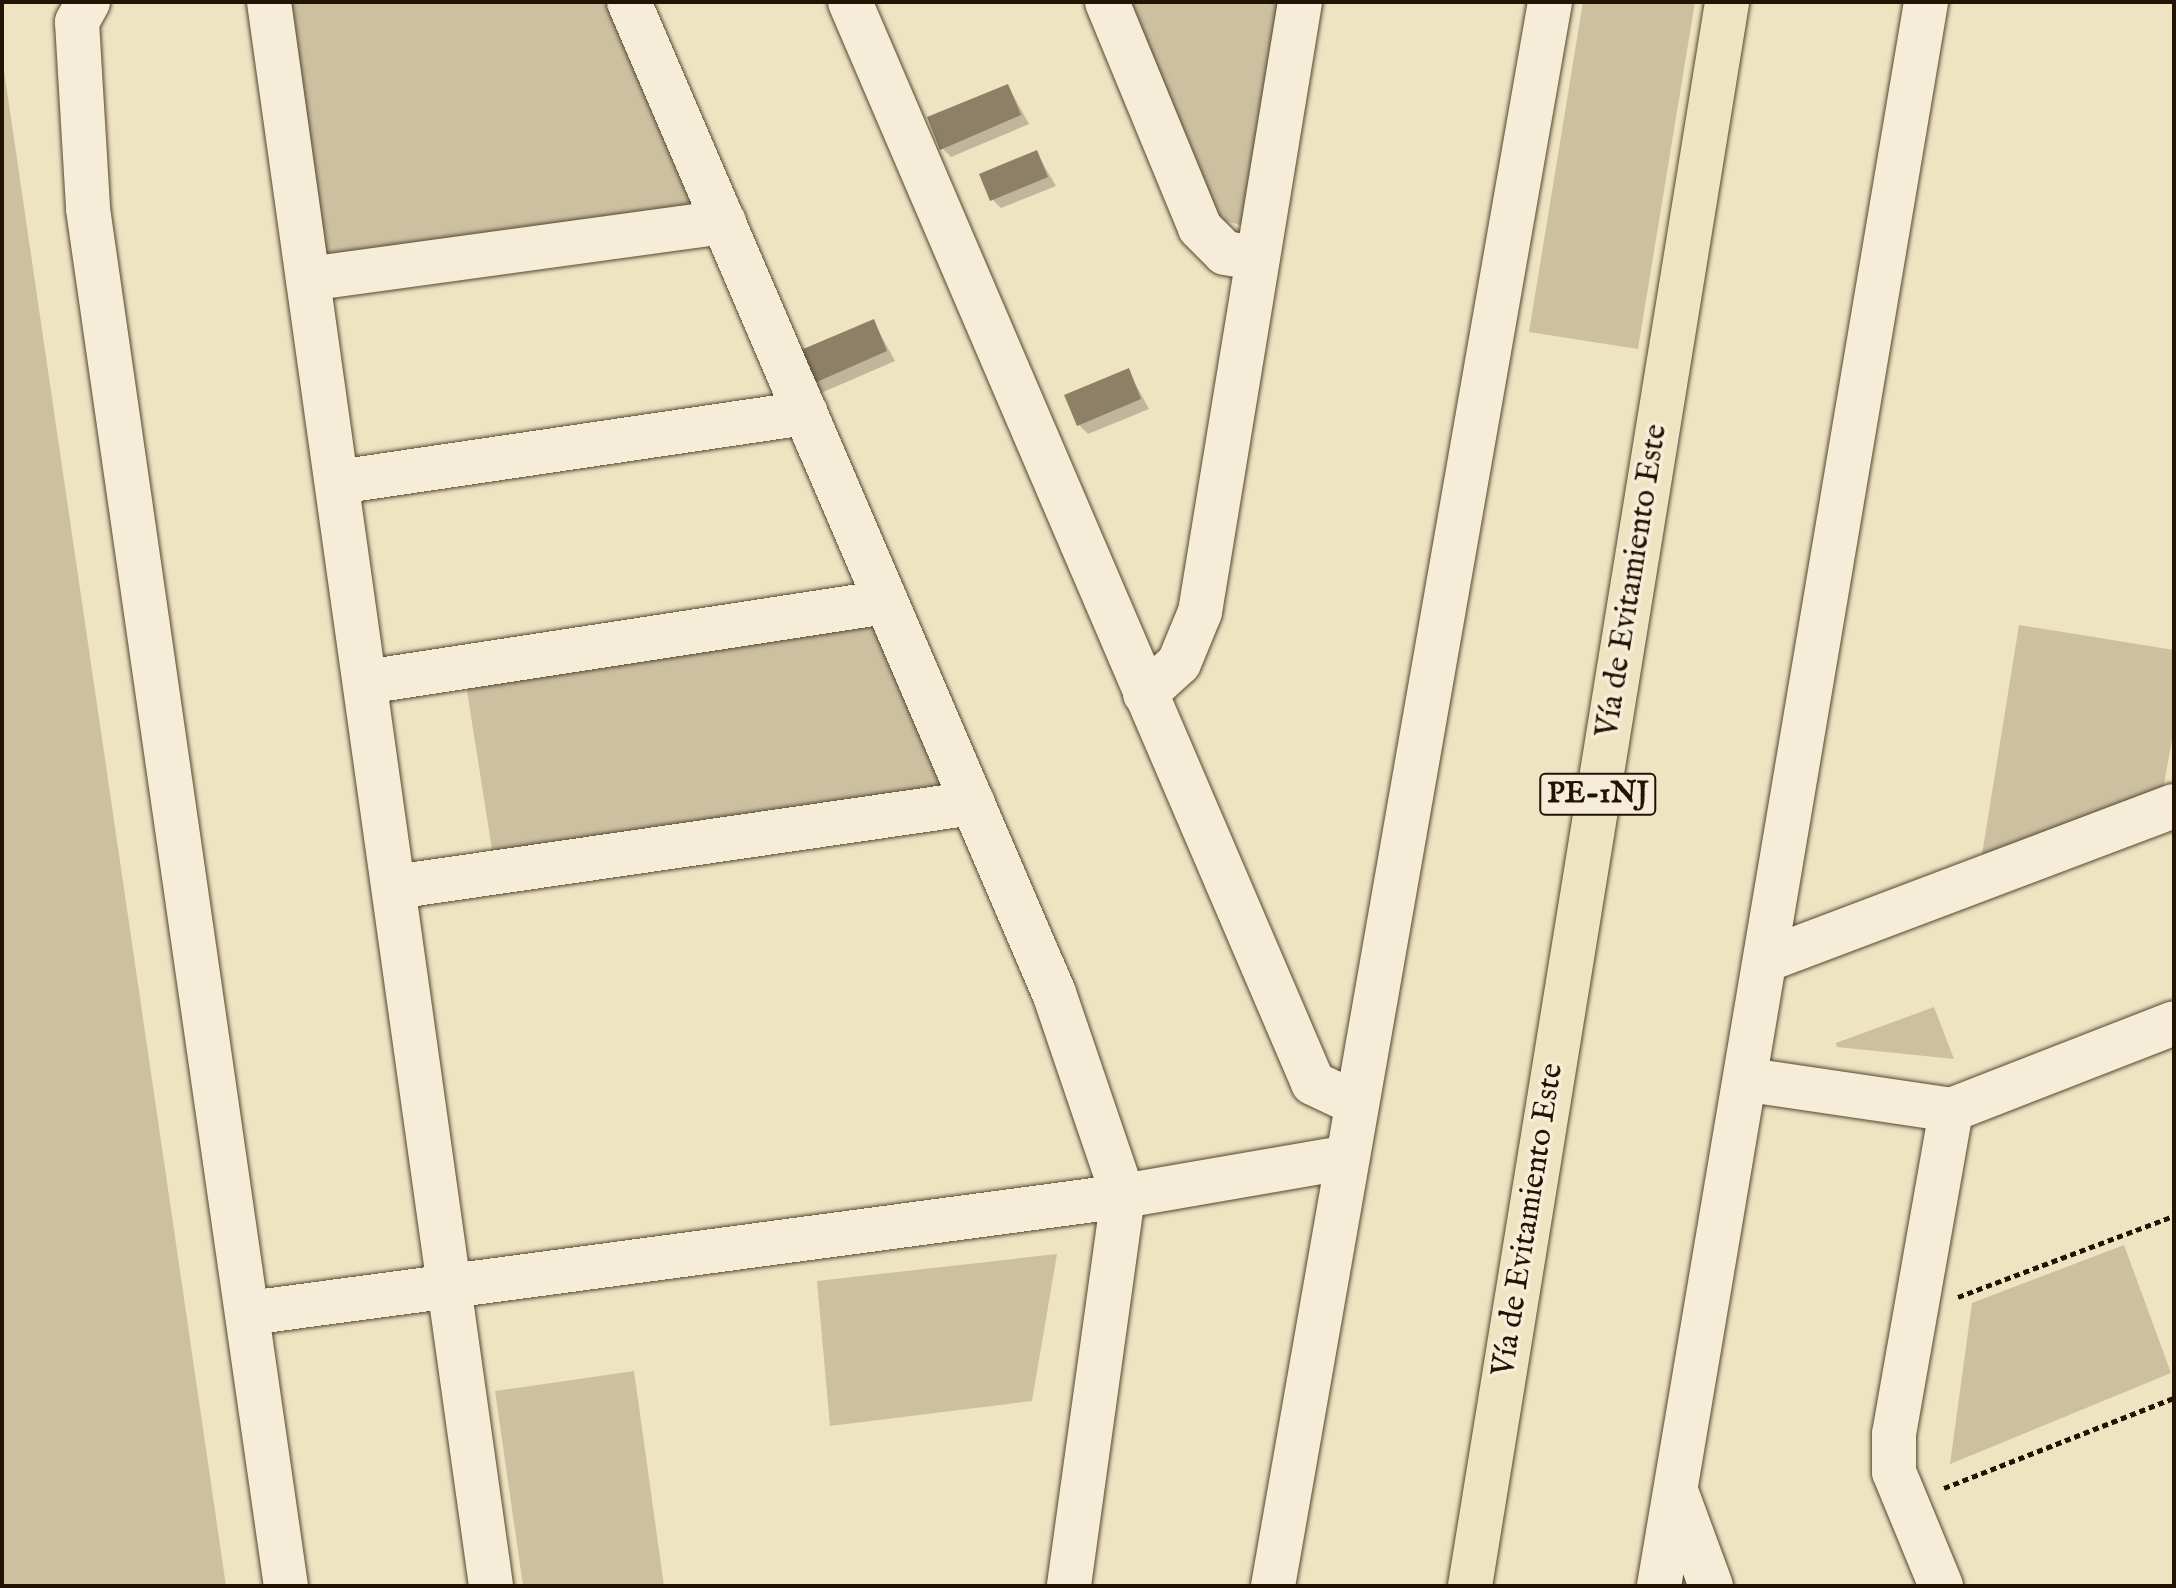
<!DOCTYPE html>
<meta charset="utf-8">
<style>
body{margin:0}
#map{position:relative;width:2176px;height:1588px;overflow:hidden;background:#efe4c2;font-family:"IM FELL English",serif}
div>[style]{position:absolute}
.green>*{inset:0;background:#ccc0a1}
.shadow>*{inset:0;background:#0003}
.building>*{inset:0;background:#8d8066}
.path>*{height:5px;margin-top:-2.5px;transform-origin:0;background:repeating-linear-gradient(90deg,#221302 0 6px,transparent 0 10px)}
.roads{filter:drop-shadow(0 0 2px #554732) drop-shadow(0 0 2px #554732)}
.minor>*{height:44px;margin:-22px;padding:0 22px;transform-origin:22px;border-radius:22px;background:#f5edd7}
.highway>*{height:44px;margin:-22px;padding:0 22px;transform-origin:22px;border-radius:22px;background:#efe4c2}
span{translate:-50% -50%;white-space:nowrap;text-align:center;line-height:1.15;-webkit-text-stroke:7px #f5edd7;paint-order:stroke}
.shield-label span{padding:2px 6px;background:#f5edd7;border:2px solid;border-radius:6px;-webkit-text-stroke-width:0}
.shield-label{font-size:30px;color:#221302;font-weight:700}
.street-label{font-size:32px;color:#221302}
.frame{position:absolute;inset:0;border:4px solid #221302;pointer-events:none}
</style>
<div id="map">
<div class="green">
<i style="clip-path:polygon(285px 2px,615px 2px,694px 189px,690px 212px,331px 261px,321px 249px)"></i>
<i style="clip-path:polygon(1127px 2px,1280px 2px,1246px 226px,1215px 219px)"></i>
<i style="clip-path:polygon(1583px 2px,1695px 2px,1638px 349px,1529px 332px)"></i>
<i style="clip-path:polygon(2px 57px,161px 1141px,226px 1586px,2px 1586px)"></i>
<i style="clip-path:polygon(876px 619px,946px 783px,935px 798px,493px 856px,465px 678px)"></i>
<i style="clip-path:polygon(2019px 625px,2174px 650px,2174px 728px,2161px 801px,1980px 867px)"></i>
<i style="clip-path:polygon(1934px 1007px,1954px 1059px,1837px 1047px,1836px 1043px)"></i>
<i style="clip-path:polygon(2124px 1245px,2171px 1373px,1950px 1464px,1972px 1303px)"></i>
<i style="clip-path:polygon(1057px 1254px,1032px 1401px,830px 1426px,817px 1281px)"></i>
<i style="clip-path:polygon(634px 1371px,664px 1586px,523px 1586px,495px 1391px)"></i>
</div>
<div class="shadow">
<i style="clip-path:polygon(1008px 86px,1029px 124px,951px 157px,942px 148px)"></i>
<i style="clip-path:polygon(1036px 152px,1056px 186px,1001px 208px,992px 199px)"></i>
<i style="clip-path:polygon(873px 321px,895px 361px,814px 396px,792px 356px)"></i>
<i style="clip-path:polygon(1128px 370px,1149px 409px,1088px 434px,1079px 425px)"></i>
</div>
<div class="building">
<i style="clip-path:polygon(1008px 84px,1021px 115px,940px 150px,927px 117px)"></i>
<i style="clip-path:polygon(1037px 150px,1048px 177px,990px 201px,979px 174px)"></i>
<i style="clip-path:polygon(874px 319px,887px 351px,803px 388px,789px 355px)"></i>
<i style="clip-path:polygon(1129px 368px,1141px 399px,1077px 426px,1064px 395px)"></i>
</div>
<div class="path">
<i style="left:1958px;top:1297px;width:231px;rotate:-20.6deg"></i>
<i style="left:1944px;top:1488px;width:247px;rotate:-21.4deg"></i>
</div>
<div class="roads">
<div class="minor">
<i style="left:88px;top:2px;width:23px;rotate:119deg"></i>
<i style="left:77px;top:22px;width:187px;rotate:86.6deg"></i>
<i style="left:88px;top:209px;width:1391px;rotate:81.82deg"></i>
<i style="left:269px;top:2px;width:1599px;rotate:82.02deg"></i>
<i style="left:629px;top:2px;width:1078px;rotate:66.79deg"></i>
<i style="left:1054px;top:993px;width:214px;rotate:71.2deg"></i>
<i style="left:1123px;top:1196px;width:394px;rotate:97.9deg"></i>
<i style="left:850px;top:2px;width:1176px;rotate:66.81deg"></i>
<i style="left:1313px;top:1083px;width:44px;rotate:25.4deg"></i>
<i style="left:1107px;top:2px;width:244px;rotate:67.6deg"></i>
<i style="left:1200px;top:228px;width:35px;rotate:45deg"></i>
<i style="left:1225px;top:253px;width:33px;rotate:9deg"></i>
<i style="left:308px;top:279px;width:420px;rotate:-7.8deg"></i>
<i style="left:338px;top:482px;width:473px;rotate:-8.4deg"></i>
<i style="left:366px;top:682px;width:526px;rotate:-8.75deg"></i>
<i style="left:1145px;top:694px;width:46px;rotate:-42.4deg"></i>
<i style="left:1179px;top:663px;width:55px;rotate:-67.6deg"></i>
<i style="left:1200px;top:612px;width:618px;rotate:-80.69deg"></i>
<i style="left:395px;top:887px;width:584px;rotate:-8.27deg"></i>
<i style="left:1769px;top:959px;width:433px;rotate:-20.7deg"></i>
<i style="left:1749px;top:1080px;width:204px;rotate:8.4deg"></i>
<i style="left:1951px;top:1110px;width:239px;rotate:-21.3deg"></i>
<i style="left:249px;top:1313px;width:882px;rotate:-7.62deg"></i>
<i style="left:1123px;top:1196px;width:222px;rotate:-9.8deg"></i>
<i style="left:1676px;top:1491px;width:101px;rotate:69.8deg"></i>
<i style="left:1273px;top:1586px;width:1608px;rotate:-80.08deg"></i>
<i style="left:1659px;top:1586px;width:1606px;rotate:-80.43deg"></i>
<i style="left:1941px;top:1586px;width:123px;rotate:-112.4deg"></i>
<i style="left:1894px;top:1472px;width:38px;rotate:-90deg"></i>
<i style="left:1894px;top:1434px;width:329px;rotate:-80deg"></i>
</div>
<div class="highway">
<i style="left:1470px;top:1586px;width:1605px;rotate:-80.78deg"></i>
</div>
</div>
<div class="shield-label">
<span style="left:1598px;top:794px">PE-1NJ</span>
</div>
<div class="street-label">
<span style="left:1633px;top:581px;rotate:-81deg">Vía de Evitamiento Este</span>
<span style="left:1529px;top:1220px;rotate:-81deg">Vía de Evitamiento Este</span>
</div>
<div class="frame"></div>
</div>
